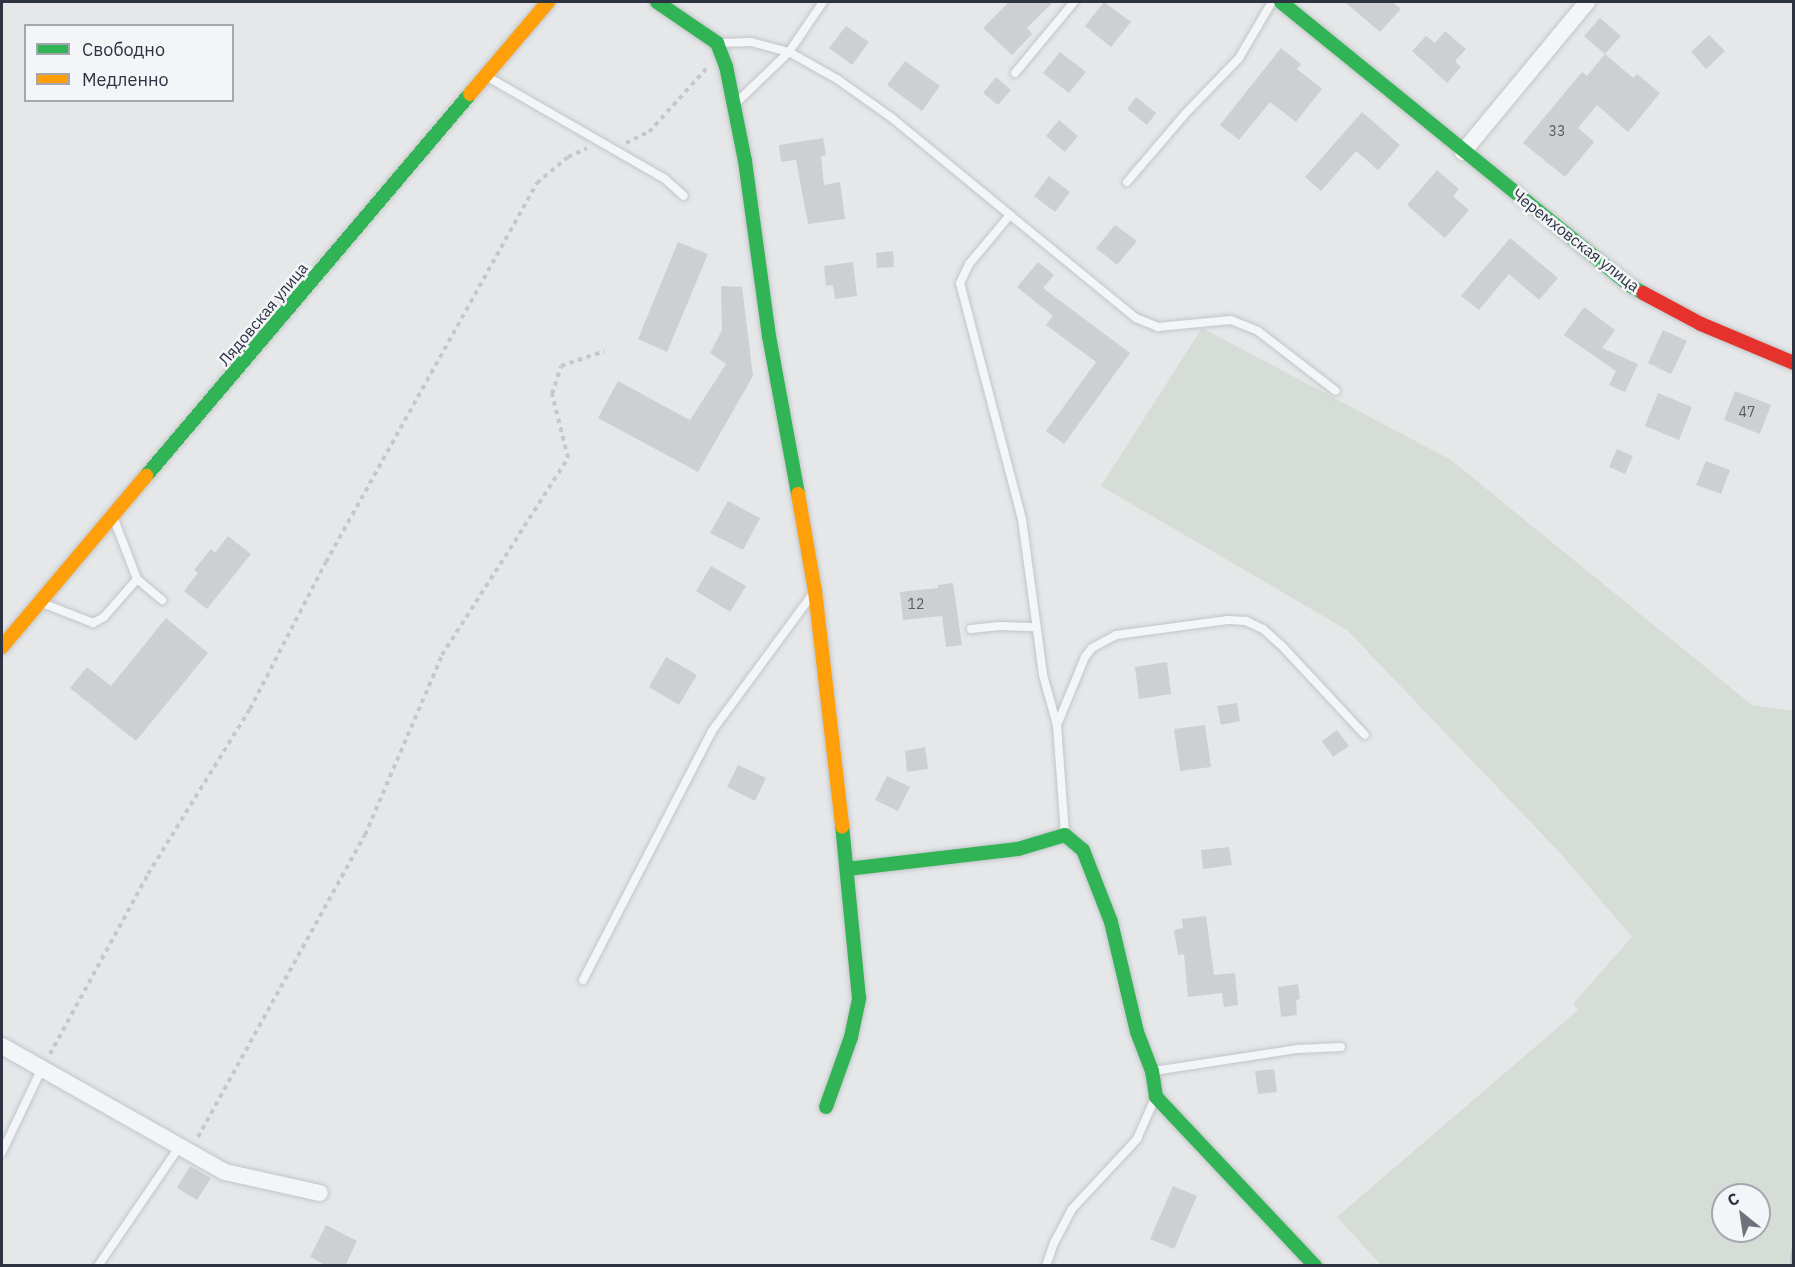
<!DOCTYPE html>
<meta charset="utf-8">
<style>
body{margin:0}
#map{position:relative;width:1795px;height:1267px;overflow:hidden;background:#e5e7e9;font-family:"IBM Plex Sans",sans-serif}
div>[style]{position:absolute}
.green>*{inset:0;background:#d6dcd6}
.stream>*{height:6px;margin:-3px;padding:0 3px;transform-origin:3px;border-radius:3px;background:#b7c2d0}
.building>*{inset:0;background:#cecfd1}
.path>*{height:4px;margin-top:-2px;transform-origin:0;background:repeating-linear-gradient(90deg,#c5c7c9 0 4.5px,transparent 0 9px)}
.roads{filter:drop-shadow(0 0 2px #c3c5c7) drop-shadow(0 0 2px #c3c5c7)}
.lane>*{height:8px;margin:-4px;padding:0 4px;transform-origin:4px;border-radius:4px;background:#f4f5f6}
.street>*{height:16px;margin:-8px;padding:0 8px;transform-origin:8px;border-radius:8px;background:#f4f5f6}
.fast>*{height:14px;margin:-7px;padding:0 7px;transform-origin:7px;border-radius:7px;background:#30b455}
.slow>*{height:14px;margin:-7px;padding:0 7px;transform-origin:7px;border-radius:7px;background:#ff9f0a}
.jam>*{height:14px;margin:-7px;padding:0 7px;transform-origin:7px;border-radius:7px;background:#e5322d}
span{translate:-50% -50%;white-space:nowrap;text-align:center;line-height:1.15;-webkit-text-stroke:5px #f3f5f8;paint-order:stroke}
.number-label{font-size:14px;color:#565b66}
.number-label span{-webkit-text-stroke-width:0}
.street-label{font-size:16px;color:#2d3341}
.frame{position:absolute;inset:0;border:3px solid #2d3341;pointer-events:none}
.legend{position:absolute;left:24px;top:24px;width:210px;height:78px;box-sizing:border-box;background:#f3f5f8;border:2px solid #a4a7af;margin:0;padding:8px 10px;list-style:none;font-size:18px;color:#2d3341}
.legend li{display:flex;align-items:center;gap:12px;height:30px}
.legend b{width:30px;border:2px solid #a4a7af}
.north{position:absolute;left:1711px;top:1183px;width:60px;height:60px;box-sizing:border-box;background:#f3f5f8;border:2px solid #a4a7af;border-radius:50%;rotate:330deg;font-size:16px;font-weight:700;line-height:24px;text-align:center;color:#2d3341}
.north::after{content:'';display:block;margin:auto;width:21px;height:27px;background:#6d727c;clip-path:polygon(50% 0,100% 100%,50% 72%,0 100%)}
</style>
<div id="map">
<div class="green">
<i style="clip-path:polygon(evenodd,1202px 328px,1451px 460px,1752px 705px,1793px 711px,1793px 1265px,1381px 1265px,1337px 1217px,1578px 1010px,1573px 1004px,1632px 937px,1561px 854px,1347px 630px,1101px 486px,1202px 328px,1723px 1195px,1759px 1195px,1759px 1231px,1723px 1231px,1723px 1195px)"></i>
</div>
<div class="stream">
<i style="left:1793px;top:1266px;width:15px;rotate:-86deg"></i>
</div>
<div class="building">
<i style="clip-path:polygon(1009px 2px,1053px 2px,1027px 28px,1032px 34px,1012px 55px,983px 28px)"></i>
<i style="clip-path:polygon(1104px 2px,1131px 22px,1111px 47px,1085px 26px)"></i>
<i style="clip-path:polygon(1345px 2px,1392px 2px,1401px 9px,1380px 32px)"></i>
<i style="clip-path:polygon(1600px 18px,1621px 36px,1605px 54px,1584px 36px)"></i>
<i style="clip-path:polygon(846px 26px,869px 42px,852px 65px,829px 48px)"></i>
<i style="clip-path:polygon(1445px 31px,1466px 49px,1455px 61px,1461px 67px,1447px 83px,1412px 51px,1426px 36px,1435px 43px)"></i>
<i style="clip-path:polygon(1709px 35px,1725px 51px,1706px 69px,1691px 52px)"></i>
<i style="clip-path:polygon(1281px 48px,1301px 64px,1297px 69px,1322px 89px,1296px 122px,1270px 102px,1239px 140px,1220px 125px)"></i>
<i style="clip-path:polygon(1060px 52px,1086px 72px,1069px 93px,1043px 73px)"></i>
<i style="clip-path:polygon(1605px 54px,1633px 78px,1637px 74px,1660px 93px,1628px 132px,1597px 105px,1578px 128px,1594px 142px,1565px 177px,1523px 143px,1582px 72px,1587px 76px)"></i>
<i style="clip-path:polygon(905px 61px,940px 86px,922px 111px,887px 85px)"></i>
<i style="clip-path:polygon(996px 77px,1011px 90px,998px 105px,983px 93px)"></i>
<i style="clip-path:polygon(1136px 97px,1156px 113px,1147px 125px,1127px 109px)"></i>
<i style="clip-path:polygon(1362px 112px,1400px 145px,1378px 170px,1356px 151px,1321px 191px,1305px 177px)"></i>
<i style="clip-path:polygon(1059px 120px,1078px 136px,1065px 152px,1046px 136px)"></i>
<i style="clip-path:polygon(823px 138px,826px 155px,821px 156px,824px 185px,840px 182px,845px 219px,808px 224px,796px 160px,781px 162px,779px 145px)"></i>
<i style="clip-path:polygon(1437px 170px,1459px 189px,1453px 196px,1469px 210px,1445px 238px,1407px 205px)"></i>
<i style="clip-path:polygon(1049px 176px,1070px 192px,1055px 212px,1034px 196px)"></i>
<i style="clip-path:polygon(1115px 225px,1137px 241px,1117px 265px,1096px 248px)"></i>
<i style="clip-path:polygon(1510px 238px,1558px 278px,1539px 300px,1509px 274px,1479px 310px,1461px 296px)"></i>
<i style="clip-path:polygon(678px 242px,708px 254px,667px 352px,638px 339px)"></i>
<i style="clip-path:polygon(893px 251px,894px 267px,877px 268px,876px 253px)"></i>
<i style="clip-path:polygon(853px 262px,857px 296px,835px 299px,833px 285px,826px 286px,824px 266px)"></i>
<i style="clip-path:polygon(1038px 262px,1054px 275px,1043px 288px,1130px 353px,1064px 444px,1046px 431px,1096px 362px,1046px 325px,1053px 316px,1017px 287px)"></i>
<i style="clip-path:polygon(721px 286px,742px 287px,753px 376px,698px 472px,598px 418px,618px 381px,690px 420px,726px 364px,710px 353px,722px 330px)"></i>
<i style="clip-path:polygon(1584px 307px,1615px 330px,1602px 348px,1638px 364px,1625px 392px,1609px 385px,1616px 371px,1564px 335px)"></i>
<i style="clip-path:polygon(1663px 330px,1687px 341px,1671px 374px,1648px 363px)"></i>
<i style="clip-path:polygon(1735px 391px,1771px 405px,1760px 434px,1724px 420px)"></i>
<i style="clip-path:polygon(1658px 393px,1692px 407px,1679px 440px,1645px 426px)"></i>
<i style="clip-path:polygon(1617px 449px,1633px 456px,1625px 474px,1609px 467px)"></i>
<i style="clip-path:polygon(1706px 461px,1730px 470px,1721px 494px,1696px 485px)"></i>
<i style="clip-path:polygon(728px 501px,760px 518px,743px 550px,710px 533px)"></i>
<i style="clip-path:polygon(228px 536px,251px 554px,207px 609px,184px 591px,198px 573px,194px 570px,211px 549px,215px 553px)"></i>
<i style="clip-path:polygon(711px 566px,746px 586px,730px 612px,696px 591px)"></i>
<i style="clip-path:polygon(953px 583px,962px 645px,946px 647px,942px 616px,903px 620px,900px 592px,938px 588px,938px 585px)"></i>
<i style="clip-path:polygon(166px 618px,208px 653px,136px 741px,70px 688px,87px 667px,111px 686px)"></i>
<i style="clip-path:polygon(666px 657px,697px 675px,679px 705px,649px 687px)"></i>
<i style="clip-path:polygon(1167px 662px,1171px 694px,1139px 699px,1135px 667px)"></i>
<i style="clip-path:polygon(1237px 703px,1240px 721px,1221px 725px,1217px 706px)"></i>
<i style="clip-path:polygon(1205px 725px,1211px 767px,1180px 771px,1174px 729px)"></i>
<i style="clip-path:polygon(1337px 730px,1349px 746px,1333px 757px,1322px 741px)"></i>
<i style="clip-path:polygon(925px 747px,928px 769px,907px 772px,905px 751px)"></i>
<i style="clip-path:polygon(738px 765px,766px 778px,755px 801px,727px 787px)"></i>
<i style="clip-path:polygon(887px 776px,910px 787px,898px 811px,875px 800px)"></i>
<i style="clip-path:polygon(1229px 847px,1232px 865px,1203px 869px,1201px 850px)"></i>
<i style="clip-path:polygon(1206px 916px,1214px 975px,1235px 973px,1238px 1005px,1224px 1007px,1222px 993px,1188px 997px,1184px 954px,1178px 955px,1174px 930px,1183px 928px,1182px 919px)"></i>
<i style="clip-path:polygon(1298px 984px,1300px 999px,1296px 1000px,1297px 1015px,1281px 1017px,1278px 987px)"></i>
<i style="clip-path:polygon(1274px 1069px,1277px 1092px,1258px 1094px,1255px 1071px)"></i>
<i style="clip-path:polygon(190px 1166px,211px 1178px,197px 1200px,177px 1188px)"></i>
<i style="clip-path:polygon(1173px 1186px,1197px 1196px,1174px 1249px,1150px 1239px)"></i>
<i style="clip-path:polygon(326px 1225px,357px 1241px,345px 1266px,327px 1266px,310px 1257px)"></i>
</div>
<div class="path">
<i style="left:626px;top:143px;width:25px;rotate:-26deg"></i>
<i style="left:649px;top:132px;width:85px;rotate:-47.9deg"></i>
<i style="left:50px;top:1054px;width:205px;rotate:-61.4deg"></i>
<i style="left:148px;top:874px;width:194px;rotate:-58.3deg"></i>
<i style="left:250px;top:709px;width:165px;rotate:-62.7deg"></i>
<i style="left:326px;top:562px;width:434px;rotate:-60.9deg"></i>
<i style="left:537px;top:183px;width:40px;rotate:-40deg"></i>
<i style="left:568px;top:157px;width:21px;rotate:-25deg"></i>
<i style="left:198px;top:1137px;width:345px;rotate:-61.1deg"></i>
<i style="left:365px;top:835px;width:196px;rotate:-66.8deg"></i>
<i style="left:442px;top:655px;width:234px;rotate:-57.4deg"></i>
<i style="left:568px;top:458px;width:66px;rotate:-104deg"></i>
<i style="left:552px;top:394px;width:29px;rotate:-72deg"></i>
<i style="left:561px;top:366px;width:46px;rotate:-18.8deg"></i>
</div>
<div class="roads">
<div class="lane">
<i style="left:719px;top:43px;width:32px;rotate:-2deg"></i>
<i style="left:751px;top:42px;width:39px;rotate:15deg"></i>
<i style="left:789px;top:52px;width:55px;rotate:29.4deg"></i>
<i style="left:837px;top:79px;width:67px;rotate:35.3deg"></i>
<i style="left:892px;top:118px;width:153px;rotate:39.4deg"></i>
<i style="left:1010px;top:215px;width:64px;rotate:129.9deg"></i>
<i style="left:969px;top:264px;width:21px;rotate:115deg"></i>
<i style="left:960px;top:283px;width:244px;rotate:75.3deg"></i>
<i style="left:1022px;top:519px;width:157px;rotate:82.3deg"></i>
<i style="left:1043px;top:675px;width:52px;rotate:74.4deg"></i>
<i style="left:1015px;top:73px;width:92px;rotate:-50.3deg"></i>
<i style="left:486px;top:76px;width:207px;rotate:29.9deg"></i>
<i style="left:665px;top:179px;width:25px;rotate:42deg"></i>
<i style="left:737px;top:102px;width:72px;rotate:-43.9deg"></i>
<i style="left:789px;top:52px;width:60px;rotate:-55.8deg"></i>
<i style="left:1127px;top:182px;width:89px;rotate:-49.5deg"></i>
<i style="left:1185px;top:114px;width:78px;rotate:-46deg"></i>
<i style="left:1239px;top:58px;width:65px;rotate:-59.5deg"></i>
<i style="left:1010px;top:215px;width:163px;rotate:39.3deg"></i>
<i style="left:1136px;top:318px;width:24px;rotate:22deg"></i>
<i style="left:1158px;top:327px;width:73px;rotate:-5.5deg"></i>
<i style="left:1231px;top:320px;width:29px;rotate:22deg"></i>
<i style="left:1258px;top:331px;width:98px;rotate:37.6deg"></i>
<i style="left:137px;top:579px;width:33px;rotate:40deg"></i>
<i style="left:42px;top:603px;width:55px;rotate:21.4deg"></i>
<i style="left:93px;top:623px;width:13px;rotate:-29deg"></i>
<i style="left:104px;top:617px;width:50px;rotate:-49deg"></i>
<i style="left:137px;top:579px;width:64px;rotate:-111deg"></i>
<i style="left:971px;top:629px;width:29px;rotate:-6deg"></i>
<i style="left:1000px;top:626px;width:36px;rotate:2deg"></i>
<i style="left:1065px;top:834px;width:109px;rotate:-94.2deg"></i>
<i style="left:1057px;top:725px;width:74px;rotate:-67.6deg"></i>
<i style="left:1085px;top:657px;width:11px;rotate:-52deg"></i>
<i style="left:1092px;top:648px;width:27px;rotate:-28deg"></i>
<i style="left:1116px;top:635px;width:113px;rotate:-7.6deg"></i>
<i style="left:1228px;top:620px;width:18px;rotate:3deg"></i>
<i style="left:1246px;top:621px;width:19px;rotate:25deg"></i>
<i style="left:1263px;top:629px;width:24px;rotate:42deg"></i>
<i style="left:1281px;top:645px;width:123px;rotate:47deg"></i>
<i style="left:583px;top:980px;width:280px;rotate:-62.6deg"></i>
<i style="left:712px;top:731px;width:167px;rotate:-53.7deg"></i>
<i style="left:1154px;top:1071px;width:146px;rotate:-8.7deg"></i>
<i style="left:1298px;top:1049px;width:43px;rotate:-2.7deg"></i>
<i style="left:2px;top:1152px;width:93px;rotate:-64.5deg"></i>
<i style="left:98px;top:1266px;width:145px;rotate:-55.7deg"></i>
<i style="left:1046px;top:1266px;width:24px;rotate:-71deg"></i>
<i style="left:1054px;top:1243px;width:38px;rotate:-62deg"></i>
<i style="left:1072px;top:1209px;width:96px;rotate:-47.1deg"></i>
<i style="left:1137px;top:1139px;width:45px;rotate:-66.3deg"></i>
</div>
<div class="street">
<i style="left:1463px;top:152px;width:195px;rotate:-50.4deg"></i>
<i style="left:2px;top:1046px;width:256px;rotate:29.5deg"></i>
<i style="left:225px;top:1172px;width:97px;rotate:12.5deg"></i>
</div>
<div class="fast">
<i style="left:657px;top:2px;width:73px;rotate:34.3deg"></i>
<i style="left:717px;top:43px;width:25px;rotate:69deg"></i>
<i style="left:726px;top:66px;width:97px;rotate:78.7deg"></i>
<i style="left:745px;top:161px;width:177px;rotate:82.2deg"></i>
<i style="left:769px;top:336px;width:161px;rotate:79.6deg"></i>
<i style="left:1281px;top:2px;width:451px;rotate:39.1deg"></i>
<i style="left:1631px;top:286px;width:14px;rotate:30deg"></i>
<i style="left:146px;top:476px;width:501px;rotate:-49.7deg"></i>
<i style="left:847px;top:869px;width:172px;rotate:-6.7deg"></i>
<i style="left:1018px;top:849px;width:49px;rotate:-16.6deg"></i>
<i style="left:1065px;top:835px;width:23px;rotate:40deg"></i>
<i style="left:1083px;top:850px;width:77px;rotate:68.7deg"></i>
<i style="left:1111px;top:922px;width:113px;rotate:76.7deg"></i>
<i style="left:1137px;top:1032px;width:42px;rotate:69deg"></i>
<i style="left:1152px;top:1071px;width:26px;rotate:81deg"></i>
<i style="left:1156px;top:1097px;width:232px;rotate:46.7deg"></i>
<i style="left:826px;top:1107px;width:74px;rotate:-70.3deg"></i>
<i style="left:851px;top:1037px;width:40px;rotate:-78deg"></i>
<i style="left:859px;top:998px;width:173px;rotate:-95.6deg"></i>
</div>
<div class="slow">
<i style="left:470px;top:94px;width:121px;rotate:-49.7deg"></i>
<i style="left:798px;top:494px;width:98px;rotate:80.1deg"></i>
<i style="left:815px;top:591px;width:237px;rotate:83.4deg"></i>
<i style="left:2px;top:647px;width:224px;rotate:-49.9deg"></i>
</div>
<div class="jam">
<i style="left:1643px;top:293px;width:66px;rotate:28.1deg"></i>
<i style="left:1701px;top:324px;width:101px;rotate:22.8deg"></i>
</div>
</div>
<div class="number-label">
<span style="left:1557px;top:131px">33</span>
<span style="left:1747px;top:412px">47</span>
<span style="left:916px;top:604px">12</span>
</div>
<div class="street-label">
<span style="left:1576px;top:240px;rotate:38deg">Черемховская улица</span>
<span style="left:263px;top:314px;rotate:-50deg">Лядовская улица</span>
</div>
<div class="frame"></div>
<ul class="legend">
<li><b style="height:8px;background:#30b455"></b>Свободно</li>
<li><b style="height:8px;background:#ff9f0a"></b>Медленно</li>
</ul>
<div class="north">С</div>
</div>
